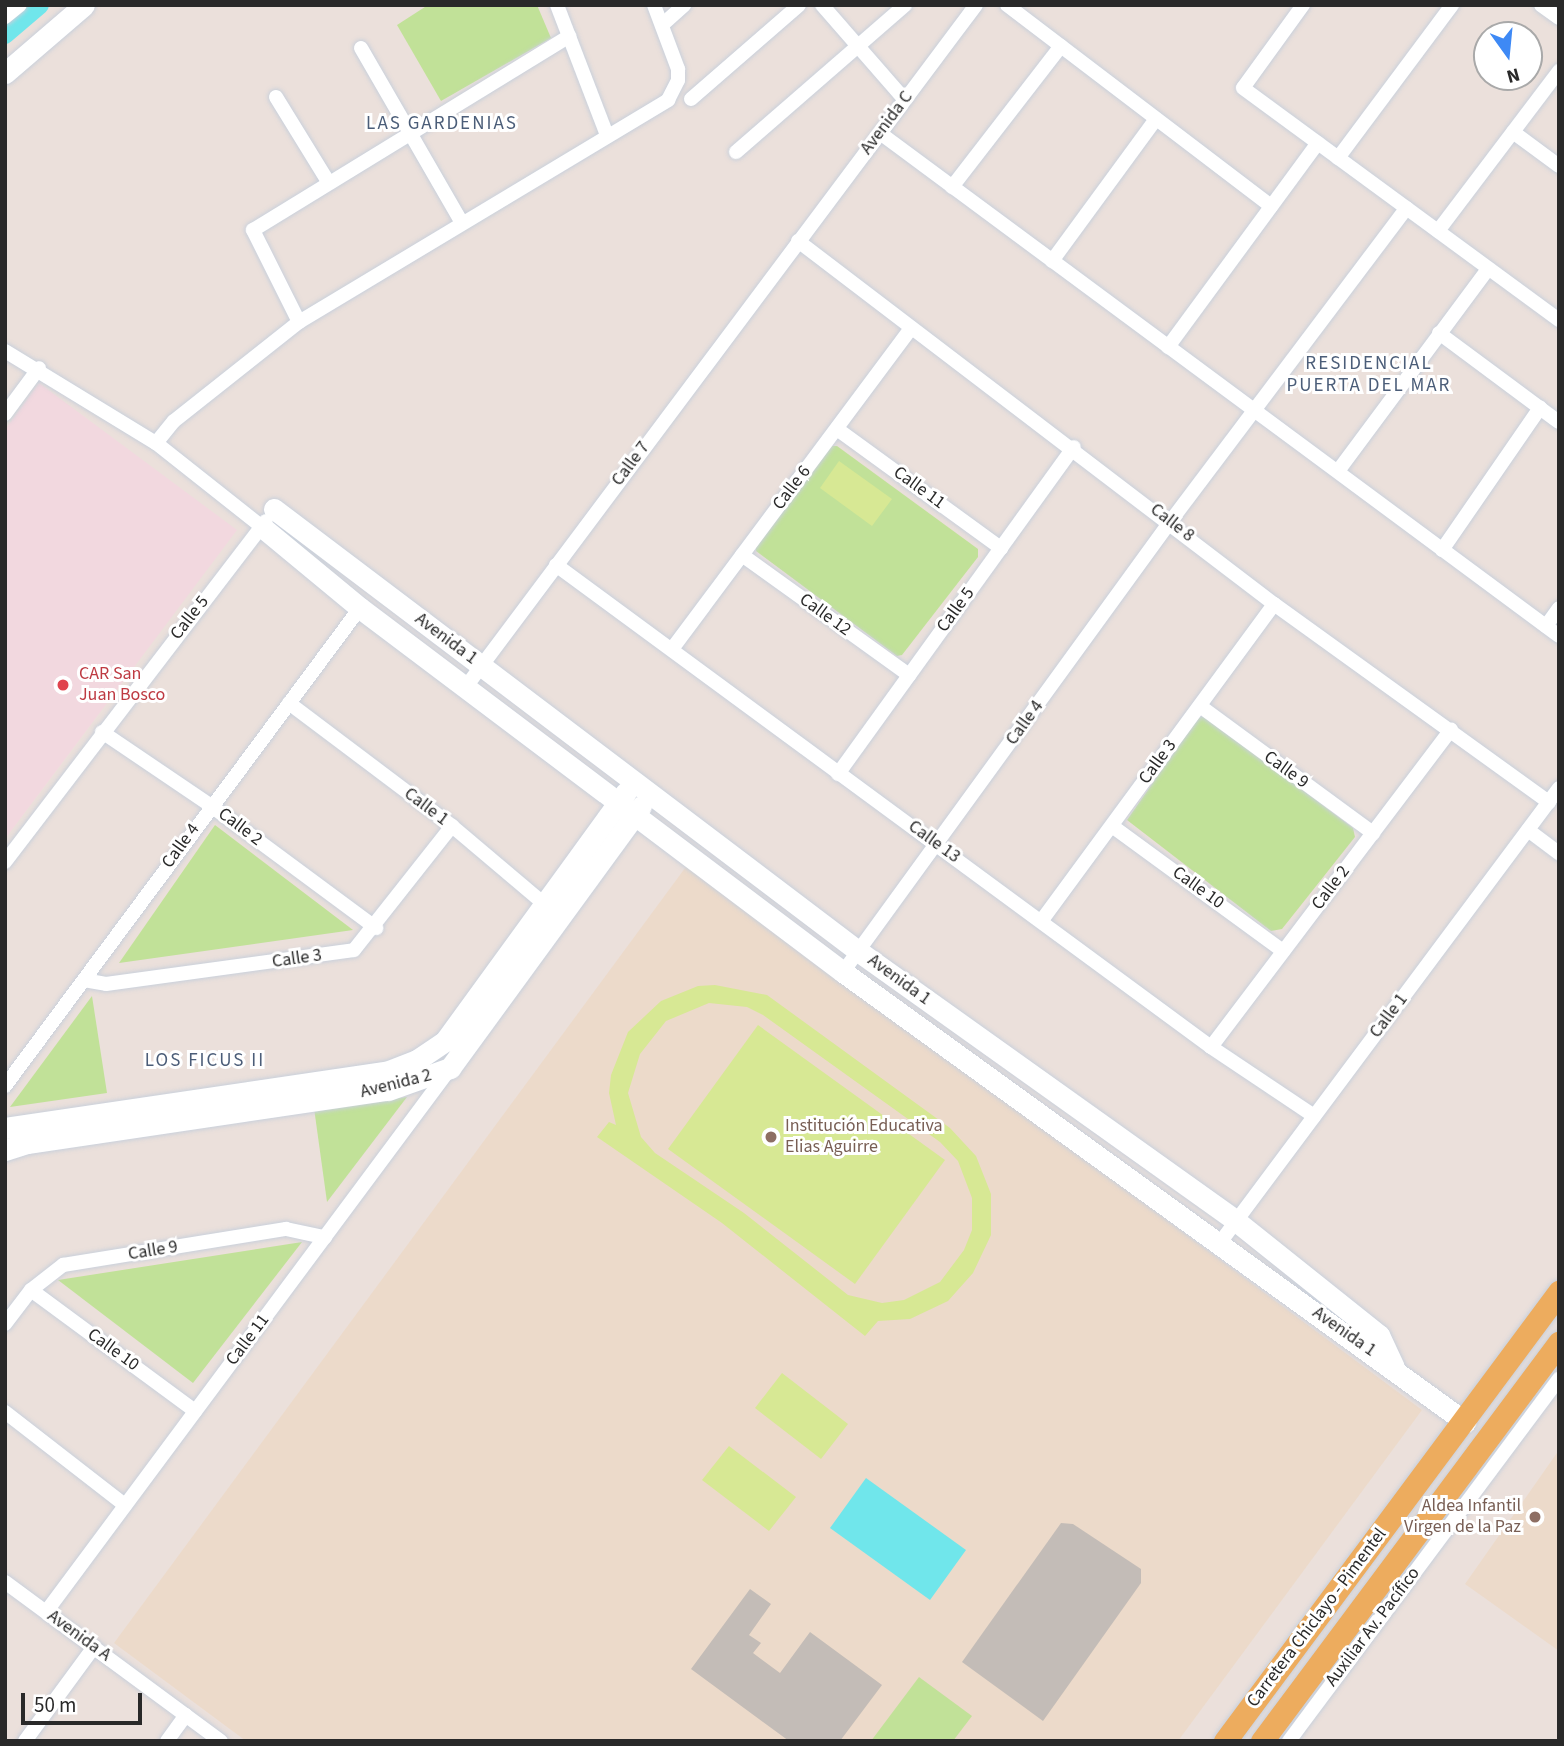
<!DOCTYPE html>
<meta charset="utf-8">
<style>
body{margin:0}
#map{position:relative;width:1564px;height:1746px;overflow:hidden;background:#ebe0db;font-family:"Source Sans 3",sans-serif}
div>[style]{position:absolute}
.education>*{inset:0;background:#ecdaca}
.medical>*{inset:0;background:#f2d8df}
.green>*{inset:0;background:#c1e198}
.pitch>*{inset:0;background:#d7e894}
.water>*{inset:0;background:#70e6eb}
.canal>*{height:18px;margin:-9px;padding:0 9px;transform-origin:9px;border-radius:9px;background:#70e6eb}
.building>*{inset:0;background:#c3bcb7}
.roads{filter:drop-shadow(0 0 2px #c9d0db) drop-shadow(0 0 2px #c9d0db)}
.street>*{height:14px;margin:-7px;padding:0 7px;transform-origin:7px;border-radius:7px;background:#fff}
.secondary>*{height:21px;margin:-10.5px;padding:0 10.5px;transform-origin:10.5px;border-radius:10.5px;background:#fff}
.primary>*{height:23px;margin:-11.5px;padding:0 11.5px;transform-origin:11.5px;border-radius:11.5px;background:#edac5e}
.dots>*{width:19px;height:19px;translate:-50% -50%;box-sizing:border-box;border:4px solid #fff;border-radius:50%}
span{translate:-50% -50%;white-space:nowrap;text-align:center;line-height:1.15;-webkit-text-stroke:6px #fff;paint-order:stroke}
.street-label{font-size:18px;color:#292929}
.health-label{font-size:18px;color:#be3a42}
.left{translate:0 -50%;text-align:left}
.education-label{font-size:18px;color:#785e54}
.right{translate:-100% -50%;text-align:right}
.neighbourhood-label{font-size:19px;color:#4b5d78;letter-spacing:2px}
.frame{position:absolute;inset:0;border:7px solid #292929;pointer-events:none}
.north{position:absolute;left:1473px;top:21px;width:70px;height:70px;box-sizing:border-box;background:#fff;border:2px solid #a9a9a9;border-radius:50%;rotate:165deg;font-size:19px;font-weight:700;line-height:28px;text-align:center;color:#292929}
.north::after{content:'';display:block;margin:auto;width:24px;height:32px;background:#3e89f5;clip-path:polygon(50% 0,100% 100%,50% 72%,0 100%)}
.scale{position:absolute;left:21px;top:1693px;width:121px;height:32px;box-sizing:border-box;border:4px solid #292929;border-top:0;padding-left:9px;font-size:21px;line-height:24px;white-space:nowrap;color:#292929;-webkit-text-stroke:5px #fff;paint-order:stroke}
</style>
<div id="map">
<div class="education">
<i style="clip-path:polygon(688px 864px,1422px 1410px,1178px 1741px,246px 1741px,114px 1643px)"></i>
<i style="clip-path:polygon(1559px 1450px,1559px 1651px,1465px 1584px)"></i>
</div>
<div class="medical">
<i style="clip-path:polygon(39px 383px,237px 530px,5px 839px,5px 430px)"></i>
</div>
<div class="green">
<i style="clip-path:polygon(428px 5px,537px 5px,551px 38px,441px 101px,397px 25px)"></i>
<i style="clip-path:polygon(831px 446px,837px 446px,978px 549px,978px 557px,902px 655px,897px 656px,756px 551px,756px 543px)"></i>
<i style="clip-path:polygon(1204px 716px,1353px 828px,1355px 837px,1282px 929px,1271px 931px,1127px 820px,1198px 718px)"></i>
<i style="clip-path:polygon(215px 825px,353px 930px,119px 963px)"></i>
<i style="clip-path:polygon(92px 996px,107px 1093px,10px 1107px)"></i>
<i style="clip-path:polygon(407px 1097px,327px 1202px,314px 1108px)"></i>
<i style="clip-path:polygon(302px 1242px,193px 1383px,58px 1280px)"></i>
<i style="clip-path:polygon(919px 1677px,972px 1716px,953px 1741px,871px 1741px)"></i>
</div>
<div class="pitch">
<i style="clip-path:polygon(839px 461px,892px 499px,872px 526px,820px 488px)"></i>
<i style="clip-path:polygon(evenodd,715px 985px,767px 995px,950px 1128px,976px 1156px,991px 1194px,991px 1235px,973px 1273px,948px 1301px,910px 1319px,878px 1321px,865px 1336px,722px 1223px,597px 1137px,609px 1122px,616px 1125px,609px 1093px,611px 1075px,628px 1032px,661px 1001px,698px 986px,715px 985px,709px 1003px,747px 1007px,763px 1015px,940px 1142px,958px 1161px,972px 1198px,972px 1230px,964px 1250px,940px 1282px,904px 1300px,882px 1303px,848px 1295px,744px 1213px,655px 1153px,641px 1137px,628px 1093px,640px 1054px,666px 1021px,709px 1003px)"></i>
<i style="clip-path:polygon(758px 1025px,945px 1160px,855px 1284px,668px 1149px)"></i>
<i style="clip-path:polygon(782px 1373px,848px 1424px,821px 1459px,755px 1408px)"></i>
<i style="clip-path:polygon(729px 1446px,796px 1497px,769px 1531px,702px 1480px)"></i>
</div>
<div class="water">
<i style="clip-path:polygon(866px 1478px,966px 1550px,930px 1600px,830px 1528px)"></i>
</div>
<div class="canal">
<i style="left:5px;top:35px;width:46px;rotate:-40.6deg"></i>
</div>
<div class="building">
<i style="clip-path:polygon(1061px 1523px,1073px 1524px,1141px 1569px,1141px 1583px,1043px 1721px,962px 1662px)"></i>
<i style="clip-path:polygon(750px 1589px,771px 1604px,749px 1635px,761px 1643px,753px 1653px,780px 1673px,810px 1632px,882px 1685px,840px 1741px,789px 1741px,691px 1669px)"></i>
</div>
<div class="roads">
<div class="street">
<i style="left:557px;top:5px;width:139px;rotate:69deg"></i>
<i style="left:822px;top:5px;width:126px;rotate:48.9deg"></i>
<i style="left:1007px;top:5px;width:332px;rotate:37.3deg"></i>
<i style="left:1303px;top:5px;width:102px;rotate:125.9deg"></i>
<i style="left:1243px;top:88px;width:392px;rotate:36.3deg"></i>
<i style="left:1541px;top:5px;width:22px;rotate:36deg"></i>
<i style="left:5px;top:17px;width:19px;rotate:-39deg"></i>
<i style="left:662px;top:25px;width:30px;rotate:-42deg"></i>
<i style="left:361px;top:48px;width:202px;rotate:60deg"></i>
<i style="left:276px;top:97px;width:101px;rotate:58.4deg"></i>
<i style="left:691px;top:99px;width:143px;rotate:-41deg"></i>
<i style="left:1513px;top:132px;width:57px;rotate:36.5deg"></i>
<i style="left:880px;top:133px;width:845px;rotate:36.53deg"></i>
<i style="left:736px;top:152px;width:224px;rotate:-41deg"></i>
<i style="left:1338px;top:158px;width:191px;rotate:-53.3deg"></i>
<i style="left:952px;top:187px;width:178px;rotate:-52.3deg"></i>
<i style="left:1438px;top:231px;width:201px;rotate:-52.9deg"></i>
<i style="left:798px;top:241px;width:599px;rotate:37.33deg"></i>
<i style="left:1274px;top:604px;width:339px;rotate:35.8deg"></i>
<i style="left:1052px;top:261px;width:176px;rotate:-53.8deg"></i>
<i style="left:299px;top:322px;width:103px;rotate:-116.6deg"></i>
<i style="left:253px;top:230px;width:371px;rotate:-31.5deg"></i>
<i style="left:1439px;top:333px;width:149px;rotate:36.6deg"></i>
<i style="left:1168px;top:347px;width:253px;rotate:-53.7deg"></i>
<i style="left:5px;top:351px;width:177px;rotate:31.4deg"></i>
<i style="left:156px;top:443px;width:135px;rotate:38.4deg"></i>
<i style="left:5px;top:414px;width:57px;rotate:-53.5deg"></i>
<i style="left:837px;top:429px;width:203px;rotate:36deg"></i>
<i style="left:156px;top:443px;width:28px;rotate:-51deg"></i>
<i style="left:174px;top:421px;width:159px;rotate:-38.4deg"></i>
<i style="left:299px;top:322px;width:431px;rotate:-31deg"></i>
<i style="left:668px;top:100px;width:22px;rotate:-63deg"></i>
<i style="left:678px;top:80px;width:11px;rotate:-90deg"></i>
<i style="left:678px;top:69px;width:68px;rotate:-110.6deg"></i>
<i style="left:1338px;top:471px;width:252px;rotate:-53.4deg"></i>
<i style="left:1442px;top:550px;width:173px;rotate:-55.4deg"></i>
<i style="left:742px;top:555px;width:206px;rotate:35.7deg"></i>
<i style="left:556px;top:565px;width:813px;rotate:36.35deg"></i>
<i style="left:1211px;top:1047px;width:124px;rotate:33.8deg"></i>
<i style="left:1546px;top:626px;width:22px;rotate:-54deg"></i>
<i style="left:672px;top:649px;width:400px;rotate:-53.3deg"></i>
<i style="left:465px;top:688px;width:853px;rotate:-53.2deg"></i>
<i style="left:289px;top:703px;width:204px;rotate:37deg"></i>
<i style="left:452px;top:826px;width:127px;rotate:40.2deg"></i>
<i style="left:1200px;top:706px;width:215px;rotate:36.3deg"></i>
<i style="left:102px;top:732px;width:130px;rotate:34.1deg"></i>
<i style="left:210px;top:805px;width:207px;rotate:36.5deg"></i>
<i style="left:838px;top:774px;width:403px;rotate:-54.2deg"></i>
<i style="left:1112px;top:826px;width:212px;rotate:36.2deg"></i>
<i style="left:1528px;top:830px;width:39px;rotate:37deg"></i>
<i style="left:5px;top:862px;width:429px;rotate:-52.6deg"></i>
<i style="left:1042px;top:920px;width:392px;rotate:-53.7deg"></i>
<i style="left:843px;top:972px;width:556px;rotate:-54deg"></i>
<i style="left:1170px;top:522px;width:393px;rotate:-53deg"></i>
<i style="left:84px;top:980px;width:22px;rotate:10deg"></i>
<i style="left:106px;top:984px;width:250px;rotate:-7.8deg"></i>
<i style="left:354px;top:950px;width:158px;rotate:-51.7deg"></i>
<i style="left:1211px;top:1047px;width:398px;rotate:-52.9deg"></i>
<i style="left:5px;top:1086px;width:595px;rotate:-53.4deg"></i>
<i style="left:1219px;top:1244px;width:569px;rotate:-53.29deg"></i>
<i style="left:31px;top:1290px;width:204px;rotate:36.4deg"></i>
<i style="left:5px;top:1324px;width:43px;rotate:-52.6deg"></i>
<i style="left:31px;top:1290px;width:41px;rotate:-38deg"></i>
<i style="left:63px;top:1265px;width:226px;rotate:-9.2deg"></i>
<i style="left:286px;top:1229px;width:40px;rotate:12deg"></i>
<i style="left:5px;top:1412px;width:152px;rotate:37.8deg"></i>
<i style="left:5px;top:1582px;width:268px;rotate:36.4deg"></i>
<i style="left:46px;top:1612px;width:675px;rotate:-53.37deg"></i>
<i style="left:25px;top:1741px;width:117px;rotate:-53.7deg"></i>
<i style="left:167px;top:1741px;width:32px;rotate:-54deg"></i>
<i style="left:1289px;top:1741px;width:452px;rotate:-53.3deg"></i>
</div>
<div class="secondary">
<i style="left:5px;top:73px;width:104px;rotate:-40.7deg"></i>
<i style="left:274px;top:509px;width:732px;rotate:37.12deg"></i>
<i style="left:858px;top:951px;width:465px;rotate:35.5deg"></i>
<i style="left:1236px;top:1221px;width:183px;rotate:38.6deg"></i>
<i style="left:1379px;top:1335px;width:35px;rotate:65deg"></i>
<i style="left:262px;top:527px;width:127px;rotate:39.6deg"></i>
<i style="left:360px;top:608px;width:605px;rotate:37deg"></i>
<i style="left:843px;top:972px;width:768px;rotate:35.88deg"></i>
<i style="left:5px;top:1128px;width:385px;rotate:-8.4deg"></i>
<i style="left:386px;top:1072px;width:33px;rotate:-21deg"></i>
<i style="left:417px;top:1060px;width:34px;rotate:-34deg"></i>
<i style="left:445px;top:1041px;width:308px;rotate:-54deg"></i>
<i style="left:5px;top:1150px;width:23px;rotate:-18deg"></i>
<i style="left:27px;top:1143px;width:365px;rotate:-8.4deg"></i>
<i style="left:388px;top:1090px;width:66px;rotate:-19.5deg"></i>
<i style="left:450px;top:1068px;width:324px;rotate:-53.9deg"></i>
</div>
<div class="primary">
<i style="left:1225px;top:1741px;width:560px;rotate:-53.36deg"></i>
<i style="left:1262px;top:1741px;width:497px;rotate:-53.3deg"></i>
</div>
</div>
<div class="dots">
<i style="left:63px;top:685px;background:#e0444e"></i>
<i style="left:771px;top:1137px;background:#8d6e63"></i>
<i style="left:1535px;top:1517px;background:#8d6e63"></i>
</div>
<div class="street-label">
<span style="left:887px;top:123px;rotate:-53deg">Avenida C</span>
<span style="left:631px;top:464px;rotate:-53deg">Calle 7</span>
<span style="left:792px;top:488px;rotate:-53deg">Calle 6</span>
<span style="left:919px;top:488px;rotate:36deg">Calle 11</span>
<span style="left:1172px;top:523px;rotate:38deg">Calle 8</span>
<span style="left:956px;top:610px;rotate:-54deg">Calle 5</span>
<span style="left:825px;top:615px;rotate:36deg">Calle 12</span>
<span style="left:190px;top:618px;rotate:-52deg">Calle 5</span>
<span style="left:446px;top:639px;rotate:37deg">Avenida 1</span>
<span style="left:1025px;top:723px;rotate:-54deg">Calle 4</span>
<span style="left:1158px;top:762px;rotate:-54deg">Calle 3</span>
<span style="left:1286px;top:770px;rotate:36deg">Calle 9</span>
<span style="left:426px;top:807px;rotate:37deg">Calle 1</span>
<span style="left:240px;top:827px;rotate:37deg">Calle 2</span>
<span style="left:934px;top:842px;rotate:36deg">Calle 13</span>
<span style="left:181px;top:846px;rotate:-54deg">Calle 4</span>
<span style="left:1198px;top:888px;rotate:36deg">Calle 10</span>
<span style="left:1331px;top:888px;rotate:-53deg">Calle 2</span>
<span style="left:297px;top:959px;rotate:-8deg">Calle 3</span>
<span style="left:899px;top:980px;rotate:36deg">Avenida 1</span>
<span style="left:1389px;top:1016px;rotate:-53deg">Calle 1</span>
<span style="left:396px;top:1084px;rotate:-14deg">Avenida 2</span>
<span style="left:153px;top:1251px;rotate:-9deg">Calle 9</span>
<span style="left:1344px;top:1332px;rotate:35deg">Avenida 1</span>
<span style="left:248px;top:1340px;rotate:-53deg">Calle 11</span>
<span style="left:113px;top:1350px;rotate:36deg">Calle 10</span>
<span style="left:1317px;top:1618px;rotate:-53deg">Carretera Chiclayo - Pimentel</span>
<span style="left:1373px;top:1627px;rotate:-53deg">Auxiliar Av. Pacífico</span>
<span style="left:79px;top:1636px;rotate:36deg">Avenida A</span>
</div>
<div class="health-label">
<span class="left" style="left:79px;top:685px">CAR San<br>Juan Bosco</span>
</div>
<div class="education-label">
<span class="left" style="left:785px;top:1137px">Institución Educativa<br>Elias Aguirre</span>
<span class="right" style="left:1521px;top:1517px">Aldea Infantil<br>Virgen de la Paz</span>
</div>
<div class="neighbourhood-label">
<span style="left:442px;top:124px">LAS GARDENIAS</span>
<span style="left:1369px;top:375px">RESIDENCIAL<br>PUERTA DEL MAR</span>
<span style="left:205px;top:1061px">LOS FICUS II</span>
</div>
<div class="frame"></div>
<div class="north">N</div>
<div class="scale">50 m</div>
</div>
